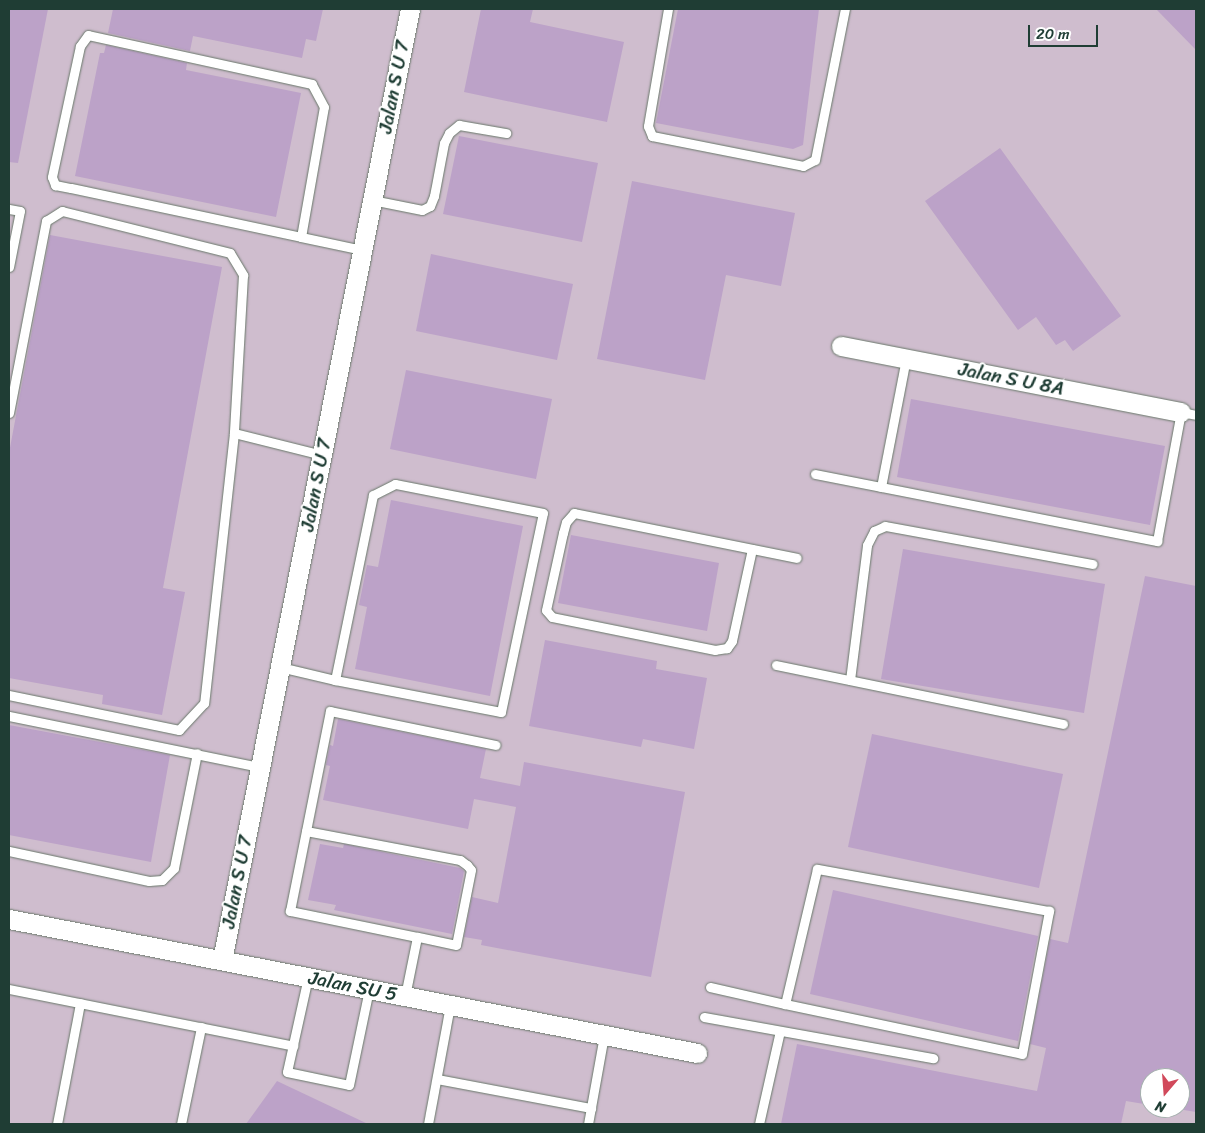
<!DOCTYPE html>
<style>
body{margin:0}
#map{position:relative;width:1205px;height:1133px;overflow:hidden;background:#f3e7cf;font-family:Sriracha,sans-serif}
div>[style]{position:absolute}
.industrial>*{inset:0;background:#cfbdce}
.building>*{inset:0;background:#bca2c8}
.roads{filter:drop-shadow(0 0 1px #69786a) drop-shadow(0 0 1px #69786a)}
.service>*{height:9px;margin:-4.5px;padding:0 4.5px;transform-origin:4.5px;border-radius:4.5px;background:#fff}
.minor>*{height:19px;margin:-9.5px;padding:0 9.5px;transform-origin:9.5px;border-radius:9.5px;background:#fff}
span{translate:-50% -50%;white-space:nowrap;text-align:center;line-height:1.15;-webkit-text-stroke:4px #fff;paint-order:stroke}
.street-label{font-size:19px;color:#1f3d34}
.frame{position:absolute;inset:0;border:10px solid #1f3d34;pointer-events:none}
.north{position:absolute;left:1140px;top:1068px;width:50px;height:50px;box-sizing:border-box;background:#fff;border:1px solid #a5b1ae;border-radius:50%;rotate:198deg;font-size:14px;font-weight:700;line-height:20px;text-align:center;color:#1f3d34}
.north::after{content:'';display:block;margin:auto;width:18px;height:22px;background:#d1495b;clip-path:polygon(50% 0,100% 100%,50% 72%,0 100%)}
.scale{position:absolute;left:1028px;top:25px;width:70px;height:22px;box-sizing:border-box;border:2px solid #1f3d34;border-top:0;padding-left:6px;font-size:15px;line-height:18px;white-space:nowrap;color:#1f3d34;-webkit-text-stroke:4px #fff;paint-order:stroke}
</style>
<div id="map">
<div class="industrial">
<i style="clip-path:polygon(evenodd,9px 9px,1196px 9px,1196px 1124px,9px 1124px,9px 9px,1150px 1078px,1180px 1078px,1180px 1108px,1150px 1108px,1150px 1078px)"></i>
</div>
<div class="building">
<i style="clip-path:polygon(9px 9px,48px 9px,18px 163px,9px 162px)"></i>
<i style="clip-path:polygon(113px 9px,323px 9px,316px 41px,306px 39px,302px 58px,193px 36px,190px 51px,108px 33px)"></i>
<i style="clip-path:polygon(481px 9px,533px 9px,530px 22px,624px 42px,607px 122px,464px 92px)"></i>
<i style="clip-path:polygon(678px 9px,819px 9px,803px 145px,793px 149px,656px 123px)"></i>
<i style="clip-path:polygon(1156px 9px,1196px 9px,1196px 50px)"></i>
<i style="clip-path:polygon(106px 45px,187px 63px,186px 70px,301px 93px,276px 217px,75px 176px,100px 53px,104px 53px)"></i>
<i style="clip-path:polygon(459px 136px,598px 163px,582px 242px,443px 214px)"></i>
<i style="clip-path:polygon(1000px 148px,1121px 316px,1073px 351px,1065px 340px,1056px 345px,1036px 317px,1018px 330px,925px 201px)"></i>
<i style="clip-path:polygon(632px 181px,795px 213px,781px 286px,726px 275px,705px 380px,597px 359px)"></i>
<i style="clip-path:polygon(50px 235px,222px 267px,163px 588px,185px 592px,162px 715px,102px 704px,103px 695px,9px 678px,9px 453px)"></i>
<i style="clip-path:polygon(431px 254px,573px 284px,557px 360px,416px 331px)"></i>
<i style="clip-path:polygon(406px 370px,552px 399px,536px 479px,390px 449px)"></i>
<i style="clip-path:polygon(911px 399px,1165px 446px,1150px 525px,897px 477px)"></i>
<i style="clip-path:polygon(391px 500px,523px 526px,490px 696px,355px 669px,367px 607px,359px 605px,367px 565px,378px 567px)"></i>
<i style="clip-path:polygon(571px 535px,719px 563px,707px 631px,558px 603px)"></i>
<i style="clip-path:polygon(903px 549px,1105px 584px,1084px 713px,881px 679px)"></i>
<i style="clip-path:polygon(1145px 576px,1196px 586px,1196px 1112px,1172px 1108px,1180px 1108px,1180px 1078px,1150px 1078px,1150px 1105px,1126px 1101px,1121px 1124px,781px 1124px,797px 1044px,1037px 1091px,1046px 1048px,1030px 1044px,1050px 939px,1068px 943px)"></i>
<i style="clip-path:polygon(545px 640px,657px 661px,656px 669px,707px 678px,694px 749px,643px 739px,641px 747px,529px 726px)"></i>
<i style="clip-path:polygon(338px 719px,486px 749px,480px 778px,520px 786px,524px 762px,685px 792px,651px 977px,481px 945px,482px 940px,464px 937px,472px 897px,498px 903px,516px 807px,474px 799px,468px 829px,323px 800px,330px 766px,326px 765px,330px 745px,333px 746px)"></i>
<i style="clip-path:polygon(9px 725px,170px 755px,151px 862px,9px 835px)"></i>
<i style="clip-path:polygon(872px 734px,1063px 774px,1039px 888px,848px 847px)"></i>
<i style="clip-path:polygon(320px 844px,343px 848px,344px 844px,460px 868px,464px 871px,452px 934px,334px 910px,336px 905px,308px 900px)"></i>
<i style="clip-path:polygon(833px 890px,1038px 936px,1018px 1041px,810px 994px)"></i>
<i style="clip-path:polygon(277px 1081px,368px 1124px,246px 1124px)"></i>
</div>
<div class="roads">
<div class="service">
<i style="left:668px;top:9px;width:119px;rotate:99.7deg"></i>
<i style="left:648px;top:126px;width:11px;rotate:68deg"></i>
<i style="left:652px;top:136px;width:154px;rotate:11.2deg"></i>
<i style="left:803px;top:166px;width:13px;rotate:-27deg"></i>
<i style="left:815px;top:160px;width:154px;rotate:-78.8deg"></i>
<i style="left:372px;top:200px;width:51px;rotate:11.3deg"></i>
<i style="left:422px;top:210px;width:9px;rotate:-27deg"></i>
<i style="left:430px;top:206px;width:11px;rotate:-68deg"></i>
<i style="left:434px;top:196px;width:54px;rotate:-79.3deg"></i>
<i style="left:444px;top:143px;width:11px;rotate:-63deg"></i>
<i style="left:449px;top:133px;width:13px;rotate:-39deg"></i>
<i style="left:459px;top:125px;width:48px;rotate:9.7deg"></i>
<i style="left:9px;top:209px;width:11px;rotate:10deg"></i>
<i style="left:20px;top:211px;width:57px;rotate:101.1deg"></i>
<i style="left:301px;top:237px;width:132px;rotate:-80deg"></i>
<i style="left:324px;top:107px;width:26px;rotate:-118deg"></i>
<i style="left:312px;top:84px;width:229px;rotate:-167.7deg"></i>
<i style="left:88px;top:35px;width:14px;rotate:126deg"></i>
<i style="left:80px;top:46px;width:134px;rotate:102.1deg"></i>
<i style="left:52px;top:177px;width:9px;rotate:69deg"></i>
<i style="left:55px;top:185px;width:16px;rotate:11deg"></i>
<i style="left:71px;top:188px;width:235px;rotate:12deg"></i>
<i style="left:301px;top:237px;width:62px;rotate:12deg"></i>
<i style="left:9px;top:413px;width:196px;rotate:-79.1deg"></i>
<i style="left:46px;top:221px;width:19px;rotate:-32deg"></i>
<i style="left:62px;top:211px;width:173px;rotate:14deg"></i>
<i style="left:230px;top:253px;width:26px;rotate:59deg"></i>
<i style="left:243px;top:275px;width:158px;rotate:93.3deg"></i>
<i style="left:234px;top:433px;width:272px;rotate:96.3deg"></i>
<i style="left:204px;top:703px;width:37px;rotate:133deg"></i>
<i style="left:179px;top:730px;width:174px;rotate:-168.4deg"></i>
<i style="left:234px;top:433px;width:91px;rotate:14deg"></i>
<i style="left:815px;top:474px;width:349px;rotate:11.1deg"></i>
<i style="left:1157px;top:541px;width:131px;rotate:-79.5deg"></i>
<i style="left:1181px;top:412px;width:15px;rotate:11deg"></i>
<i style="left:881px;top:487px;width:131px;rotate:-79deg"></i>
<i style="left:752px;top:549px;width:94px;rotate:102.3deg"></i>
<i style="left:732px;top:641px;width:9px;rotate:126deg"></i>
<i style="left:727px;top:648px;width:12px;rotate:171deg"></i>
<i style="left:715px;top:650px;width:166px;rotate:-168.6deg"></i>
<i style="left:552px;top:617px;width:9px;rotate:-131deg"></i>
<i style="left:546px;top:610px;width:79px;rotate:-77.6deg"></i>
<i style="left:563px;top:533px;width:11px;rotate:-75deg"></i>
<i style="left:566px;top:522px;width:12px;rotate:-48deg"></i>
<i style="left:574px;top:513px;width:227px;rotate:11.4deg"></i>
<i style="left:776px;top:665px;width:293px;rotate:11.6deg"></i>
<i style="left:280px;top:667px;width:57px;rotate:13.3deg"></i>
<i style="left:335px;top:680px;width:169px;rotate:10.9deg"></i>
<i style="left:501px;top:712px;width:203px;rotate:-78.1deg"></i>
<i style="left:543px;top:513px;width:151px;rotate:-168.9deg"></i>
<i style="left:395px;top:484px;width:25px;rotate:153deg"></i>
<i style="left:373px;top:495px;width:189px;rotate:101.6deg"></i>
<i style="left:850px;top:680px;width:136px;rotate:-82.8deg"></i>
<i style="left:867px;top:545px;width:16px;rotate:-63deg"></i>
<i style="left:874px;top:531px;width:12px;rotate:-24deg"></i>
<i style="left:885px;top:526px;width:211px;rotate:10.4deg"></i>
<i style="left:9px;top:716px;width:256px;rotate:11.5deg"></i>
<i style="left:306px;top:831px;width:157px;rotate:10.7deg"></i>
<i style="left:460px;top:860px;width:9px;rotate:36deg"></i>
<i style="left:467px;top:865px;width:6px;rotate:51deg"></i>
<i style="left:471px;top:870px;width:76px;rotate:101.3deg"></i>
<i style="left:456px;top:945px;width:40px;rotate:-168deg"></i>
<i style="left:9px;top:851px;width:143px;rotate:12.1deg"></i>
<i style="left:149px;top:881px;width:13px;rotate:-4deg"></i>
<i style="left:162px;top:880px;width:17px;rotate:-45deg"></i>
<i style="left:174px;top:868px;width:117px;rotate:-78.7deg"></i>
<i style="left:308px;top:977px;width:97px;rotate:102.5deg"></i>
<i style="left:287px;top:1072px;width:63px;rotate:11.8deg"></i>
<i style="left:349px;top:1085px;width:98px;rotate:-78.2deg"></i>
<i style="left:710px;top:987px;width:77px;rotate:12.8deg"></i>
<i style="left:785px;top:1004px;width:242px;rotate:11.9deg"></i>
<i style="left:1022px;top:1054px;width:146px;rotate:-79.3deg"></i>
<i style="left:1049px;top:911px;width:236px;rotate:-169.7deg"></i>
<i style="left:817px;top:869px;width:139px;rotate:103.3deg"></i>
<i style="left:9px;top:989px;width:290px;rotate:11.3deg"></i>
<i style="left:405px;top:996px;width:60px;rotate:-78.5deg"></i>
<i style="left:417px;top:937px;width:130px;rotate:-168.4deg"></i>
<i style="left:290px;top:911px;width:204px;rotate:-78.7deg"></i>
<i style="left:330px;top:711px;width:169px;rotate:11.6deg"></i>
<i style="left:704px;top:1017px;width:233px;rotate:10.2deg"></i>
<i style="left:437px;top:1079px;width:157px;rotate:10.7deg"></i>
<i style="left:57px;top:1124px;width:123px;rotate:-79.2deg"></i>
<i style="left:181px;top:1124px;width:99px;rotate:-78.3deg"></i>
<i style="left:428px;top:1124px;width:121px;rotate:-79.5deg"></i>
<i style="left:588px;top:1124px;width:90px;rotate:-79.8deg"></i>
<i style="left:759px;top:1124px;width:95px;rotate:-77.3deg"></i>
</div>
<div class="minor">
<i style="left:841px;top:346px;width:346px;rotate:11deg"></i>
<i style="left:9px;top:919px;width:701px;rotate:11.02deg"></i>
<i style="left:222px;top:960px;width:969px;rotate:-78.82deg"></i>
</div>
</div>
<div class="street-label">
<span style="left:394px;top:87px;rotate:-79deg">Jalan S U 7</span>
<span style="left:1011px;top:379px;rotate:11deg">Jalan S U 8A</span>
<span style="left:316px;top:485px;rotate:-79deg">Jalan S U 7</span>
<span style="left:237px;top:882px;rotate:-79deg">Jalan S U 7</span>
<span style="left:353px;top:986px;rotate:11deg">Jalan SU 5</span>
</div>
<div class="frame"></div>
<div class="north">N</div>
<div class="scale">20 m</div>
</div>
